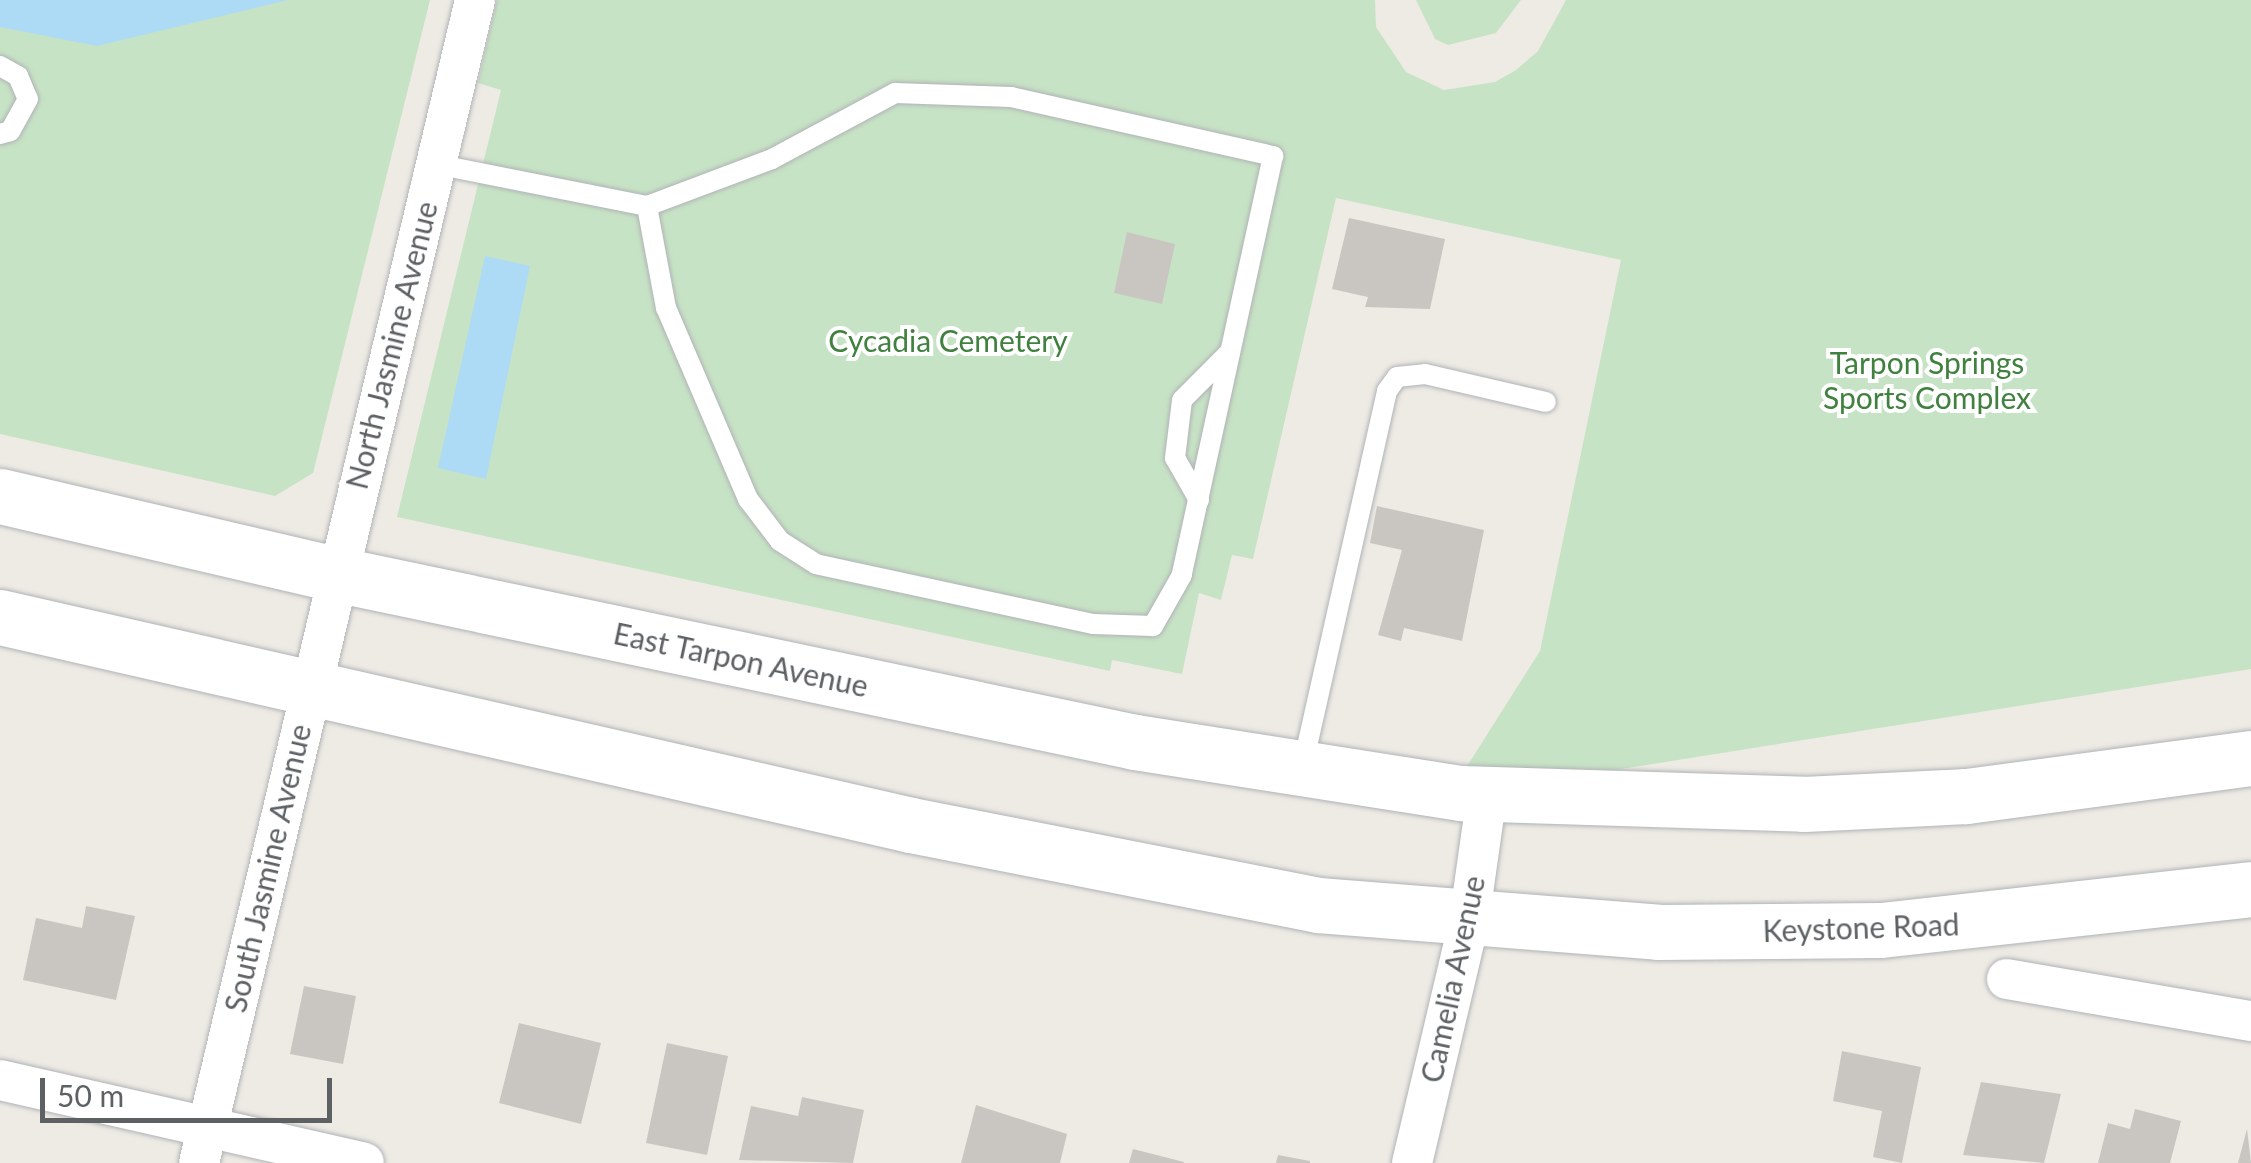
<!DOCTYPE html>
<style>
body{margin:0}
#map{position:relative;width:2251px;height:1163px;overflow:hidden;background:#eeebe5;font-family:Lato,sans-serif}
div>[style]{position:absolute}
.green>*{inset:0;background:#c7e3c5}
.water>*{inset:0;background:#addbf6}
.building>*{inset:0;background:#c9c6c2}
.roads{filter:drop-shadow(0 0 2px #b0b3b6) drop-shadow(0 0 2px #b0b3b6)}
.service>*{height:20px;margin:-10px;padding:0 10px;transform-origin:10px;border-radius:10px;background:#fff}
.minor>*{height:40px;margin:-20px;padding:0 20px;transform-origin:20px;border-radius:20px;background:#fff}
.secondary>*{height:55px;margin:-27.5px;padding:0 27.5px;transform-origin:27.5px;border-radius:27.5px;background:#fff}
span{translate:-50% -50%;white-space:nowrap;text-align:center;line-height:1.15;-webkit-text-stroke:8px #fff;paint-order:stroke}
.park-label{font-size:30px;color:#40813f}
.street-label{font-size:30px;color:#5d6164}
.scale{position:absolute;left:40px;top:1078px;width:292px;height:45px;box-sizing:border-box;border:5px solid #5d6164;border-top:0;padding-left:12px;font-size:30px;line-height:35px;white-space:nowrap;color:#5d6164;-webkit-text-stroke:8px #fff;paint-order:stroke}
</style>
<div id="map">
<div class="green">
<i style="clip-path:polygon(0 0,430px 0,313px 473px,275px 496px,0 434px)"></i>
<i style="clip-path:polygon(497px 0,1375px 0,1376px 27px,1406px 72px,1444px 90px,1495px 82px,1516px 70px,1538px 51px,1566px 0,2251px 0,2251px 669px,1571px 777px,1464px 771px,1540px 651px,1621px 260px,1336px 198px,1253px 559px,1232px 555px,1221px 600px,1199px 593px,1182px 674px,1112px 660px,1110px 671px,397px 517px,501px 90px,478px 83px)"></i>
<i style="clip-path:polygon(1416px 0,1521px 0,1496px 33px,1448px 45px,1435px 39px)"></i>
</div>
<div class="water">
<i style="clip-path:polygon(0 0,288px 0,97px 46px,0 27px)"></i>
<i style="clip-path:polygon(485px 256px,530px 266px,486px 479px,438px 468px)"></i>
</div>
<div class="building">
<i style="clip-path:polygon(1349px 218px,1445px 239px,1430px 309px,1365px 307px,1368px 297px,1332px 289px)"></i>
<i style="clip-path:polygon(1127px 232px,1175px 244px,1162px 304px,1114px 293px)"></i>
<i style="clip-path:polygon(1377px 506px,1484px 530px,1462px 641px,1404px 628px,1401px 641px,1378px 635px,1402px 550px,1370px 543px)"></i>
<i style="clip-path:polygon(86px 906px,135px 916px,116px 1000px,23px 980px,36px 918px,82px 928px)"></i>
<i style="clip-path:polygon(304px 986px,356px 996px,343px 1064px,290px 1054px)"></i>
<i style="clip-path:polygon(519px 1023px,601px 1043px,581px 1124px,499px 1103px)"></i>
<i style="clip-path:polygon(667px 1043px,728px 1056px,707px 1155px,646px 1143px)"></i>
<i style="clip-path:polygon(1842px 1051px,1921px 1067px,1902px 1163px,1873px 1157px,1882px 1111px,1833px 1101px)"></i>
<i style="clip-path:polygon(1981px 1082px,2061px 1094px,2044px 1163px,1963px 1155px)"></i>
<i style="clip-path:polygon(802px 1097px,864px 1110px,853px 1163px,739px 1160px,751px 1106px,798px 1116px)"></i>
<i style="clip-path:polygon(976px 1105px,1067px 1134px,1060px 1163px,961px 1163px)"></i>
<i style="clip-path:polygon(2135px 1109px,2181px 1121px,2170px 1163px,2098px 1163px,2108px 1123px,2130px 1129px)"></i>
<i style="clip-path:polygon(2247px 1129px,2251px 1163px,2238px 1163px)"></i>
<i style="clip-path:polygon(1133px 1149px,1184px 1162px,1184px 1163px,1129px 1163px)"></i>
<i style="clip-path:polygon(1278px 1155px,1310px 1161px,1310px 1163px,1276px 1163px)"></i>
</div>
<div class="roads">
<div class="service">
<i style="left:0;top:66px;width:21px;rotate:29deg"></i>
<i style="left:18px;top:76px;width:25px;rotate:67deg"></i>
<i style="left:28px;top:99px;width:37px;rotate:119deg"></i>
<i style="left:10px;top:131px;width:10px;rotate:163deg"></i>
<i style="left:435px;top:164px;width:216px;rotate:11.2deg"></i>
<i style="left:647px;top:206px;width:134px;rotate:-20.6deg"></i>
<i style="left:772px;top:159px;width:140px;rotate:-28.2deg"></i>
<i style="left:895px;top:93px;width:116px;rotate:2deg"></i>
<i style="left:1011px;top:97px;width:269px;rotate:12.7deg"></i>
<i style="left:1273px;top:156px;width:429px;rotate:102.3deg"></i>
<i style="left:1182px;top:575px;width:59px;rotate:119.6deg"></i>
<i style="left:1153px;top:626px;width:60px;rotate:-178.1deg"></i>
<i style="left:1093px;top:624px;width:283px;rotate:-167.8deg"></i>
<i style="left:816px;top:564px;width:43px;rotate:-147.4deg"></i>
<i style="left:780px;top:541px;width:53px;rotate:-127.3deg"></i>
<i style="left:748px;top:499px;width:208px;rotate:-113.2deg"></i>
<i style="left:666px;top:308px;width:104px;rotate:-100.6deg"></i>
<i style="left:1199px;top:500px;width:48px;rotate:-119.7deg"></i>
<i style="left:1175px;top:458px;width:58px;rotate:-83.1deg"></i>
<i style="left:1182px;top:400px;width:68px;rotate:-45deg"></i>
<i style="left:1303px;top:764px;width:382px;rotate:-77.3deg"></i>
<i style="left:1387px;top:391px;width:17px;rotate:-54deg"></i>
<i style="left:1397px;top:377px;width:28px;rotate:-6deg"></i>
<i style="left:1425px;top:374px;width:124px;rotate:13deg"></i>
</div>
<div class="minor">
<i style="left:2007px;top:979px;width:248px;rotate:9.8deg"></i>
<i style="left:0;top:1080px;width:373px;rotate:12.8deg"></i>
<i style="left:199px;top:1163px;width:1195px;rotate:-76.65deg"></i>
<i style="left:1412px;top:1163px;width:249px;rotate:-76.7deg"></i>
<i style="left:1469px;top:921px;width:127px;rotate:-81.9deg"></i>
</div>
<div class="secondary">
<i style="left:0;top:496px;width:344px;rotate:13.1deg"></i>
<i style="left:335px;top:574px;width:817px;rotate:11.86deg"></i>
<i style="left:1135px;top:742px;width:330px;rotate:8.9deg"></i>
<i style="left:1461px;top:793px;width:343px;rotate:1.8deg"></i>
<i style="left:1804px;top:804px;width:162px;rotate:-2.8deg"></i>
<i style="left:1966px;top:796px;width:288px;rotate:-7.6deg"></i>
<i style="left:0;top:617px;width:934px;rotate:12.86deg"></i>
<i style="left:911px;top:825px;width:415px;rotate:11.1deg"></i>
<i style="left:1318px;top:905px;width:341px;rotate:4.5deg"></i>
<i style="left:1658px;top:932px;width:223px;rotate:-0.5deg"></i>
<i style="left:1881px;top:930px;width:372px;rotate:-6.3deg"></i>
</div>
</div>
<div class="park-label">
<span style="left:948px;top:340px">Cycadia Cemetery</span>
<span style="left:1927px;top:379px">Tarpon Springs<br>Sports Complex</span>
</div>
<div class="street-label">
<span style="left:391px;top:345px;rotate:-76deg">North Jasmine Avenue</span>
<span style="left:741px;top:659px;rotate:12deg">East Tarpon Avenue</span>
<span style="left:267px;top:868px;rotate:-77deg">South Jasmine Avenue</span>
<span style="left:1861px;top:927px;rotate:-2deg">Keystone Road</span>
<span style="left:1452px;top:979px;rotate:-78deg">Camelia Avenue</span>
</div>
<div class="scale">50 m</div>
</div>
